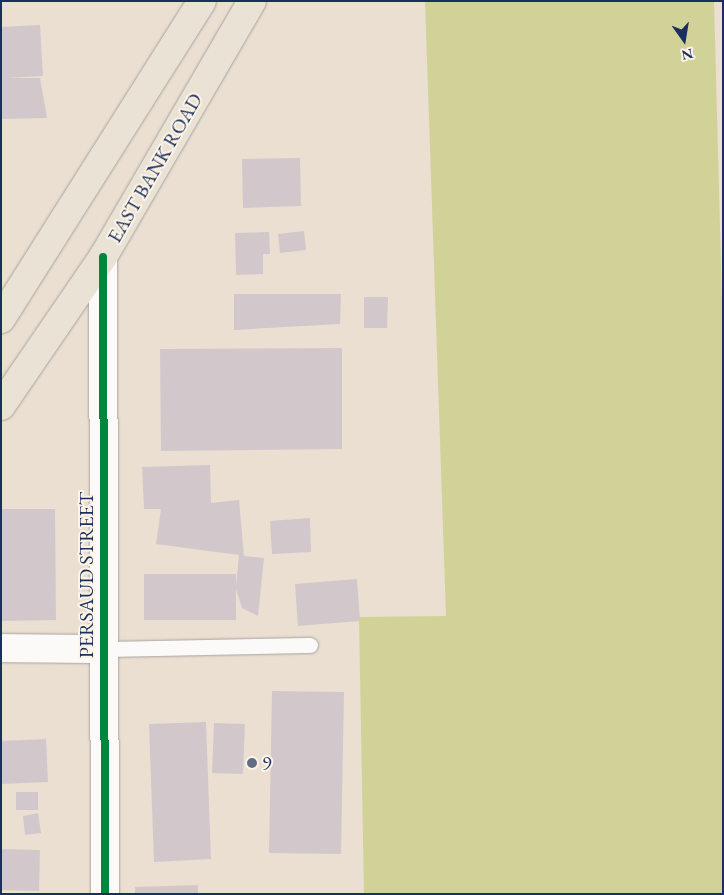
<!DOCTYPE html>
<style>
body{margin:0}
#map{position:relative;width:724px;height:895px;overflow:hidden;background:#eadfd0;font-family:"EB Garamond",serif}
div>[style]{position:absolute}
.green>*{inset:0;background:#d0d297}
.building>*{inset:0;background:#d2c8cc}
.roads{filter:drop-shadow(0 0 1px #a7a3a0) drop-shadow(0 0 1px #a7a3a0)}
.service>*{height:15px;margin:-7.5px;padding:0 7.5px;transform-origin:7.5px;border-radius:7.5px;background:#fcfaf8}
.minor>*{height:28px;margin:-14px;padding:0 14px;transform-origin:14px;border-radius:14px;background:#fcfaf8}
.primary>*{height:28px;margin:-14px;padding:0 14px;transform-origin:14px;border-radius:14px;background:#ebe2d6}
.cycleway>*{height:8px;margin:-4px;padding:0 4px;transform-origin:4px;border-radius:4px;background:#00873e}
.dots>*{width:14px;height:14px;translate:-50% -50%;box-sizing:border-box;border:2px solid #fcf5e5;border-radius:50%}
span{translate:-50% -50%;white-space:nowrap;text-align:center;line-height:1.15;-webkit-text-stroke:4px #fcf5e5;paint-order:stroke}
.street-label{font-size:20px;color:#1b2f5e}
.poi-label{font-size:20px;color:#1b2f5e}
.left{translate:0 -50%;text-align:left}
.frame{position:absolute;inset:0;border:2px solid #1b2f5e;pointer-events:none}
.north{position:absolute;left:659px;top:15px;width:50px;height:50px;-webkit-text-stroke:4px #fcf5e5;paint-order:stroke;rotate:167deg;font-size:14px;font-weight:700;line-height:20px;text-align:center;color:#1b2f5e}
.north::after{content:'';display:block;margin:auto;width:18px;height:22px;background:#1b2f5e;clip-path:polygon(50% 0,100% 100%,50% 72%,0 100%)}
</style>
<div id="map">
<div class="green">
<i style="clip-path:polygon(425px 1px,714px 1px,723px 343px,723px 894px,364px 894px,359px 617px,446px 616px)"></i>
</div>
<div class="building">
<i style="clip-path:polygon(40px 25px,43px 76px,6px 78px,40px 78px,47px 118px,1px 119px,1px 27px)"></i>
<i style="clip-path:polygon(300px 158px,301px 206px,243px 208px,242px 159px)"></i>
<i style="clip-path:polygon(304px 231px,306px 250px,280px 253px,278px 234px)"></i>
<i style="clip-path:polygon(269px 232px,270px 254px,263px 254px,263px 274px,236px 275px,235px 233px)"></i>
<i style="clip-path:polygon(234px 294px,341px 294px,340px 324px,234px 330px)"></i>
<i style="clip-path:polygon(364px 297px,388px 297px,387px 328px,364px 328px)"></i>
<i style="clip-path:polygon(342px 348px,342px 449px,161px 451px,160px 349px)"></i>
<i style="clip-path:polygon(210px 465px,211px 503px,239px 500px,244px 556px,264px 558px,258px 616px,242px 608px,236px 589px,236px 620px,144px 620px,144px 574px,236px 574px,236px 586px,239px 555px,156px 544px,161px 509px,144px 509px,142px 467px)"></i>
<i style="clip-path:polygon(1px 509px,55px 509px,56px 620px,1px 621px)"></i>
<i style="clip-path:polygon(310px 518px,311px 552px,272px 554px,270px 521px)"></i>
<i style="clip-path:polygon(357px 579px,360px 621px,298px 626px,295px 584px)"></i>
<i style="clip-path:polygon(272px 691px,344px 692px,341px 854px,269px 853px)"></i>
<i style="clip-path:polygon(206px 722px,211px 859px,154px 862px,149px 724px)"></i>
<i style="clip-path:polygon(214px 723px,245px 724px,243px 774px,212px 773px)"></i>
<i style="clip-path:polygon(46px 739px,48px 782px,1px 784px,1px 741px)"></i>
<i style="clip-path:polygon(16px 792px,38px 792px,38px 810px,16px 810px)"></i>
<i style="clip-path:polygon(38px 813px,41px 833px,25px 835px,23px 816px)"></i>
<i style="clip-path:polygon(1px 849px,40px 850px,39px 891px,1px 890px)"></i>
<i style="clip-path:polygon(198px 885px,198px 894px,135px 894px,135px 887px)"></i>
</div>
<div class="roads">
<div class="service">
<i style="left:102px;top:649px;width:208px;rotate:-1.1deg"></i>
</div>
<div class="minor">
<i style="left:103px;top:257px;width:637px;rotate:89.82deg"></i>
<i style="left:1px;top:648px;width:101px;rotate:0.6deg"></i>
</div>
<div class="primary">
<i style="left:1px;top:319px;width:376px;rotate:-57.7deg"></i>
<i style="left:1px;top:406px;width:181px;rotate:-55.6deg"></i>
<i style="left:103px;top:257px;width:296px;rotate:-59.8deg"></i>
</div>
</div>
<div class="cycleway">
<i style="left:103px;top:257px;width:637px;rotate:89.82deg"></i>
</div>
<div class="dots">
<i style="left:252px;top:763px;background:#636d86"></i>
</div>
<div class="street-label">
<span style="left:155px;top:168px;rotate:-60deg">EAST BANK ROAD</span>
<span style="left:86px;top:575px;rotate:-90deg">PERSAUD STREET</span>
</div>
<div class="poi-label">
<span class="left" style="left:262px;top:763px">9</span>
</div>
<div class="frame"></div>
<div class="north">N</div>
</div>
